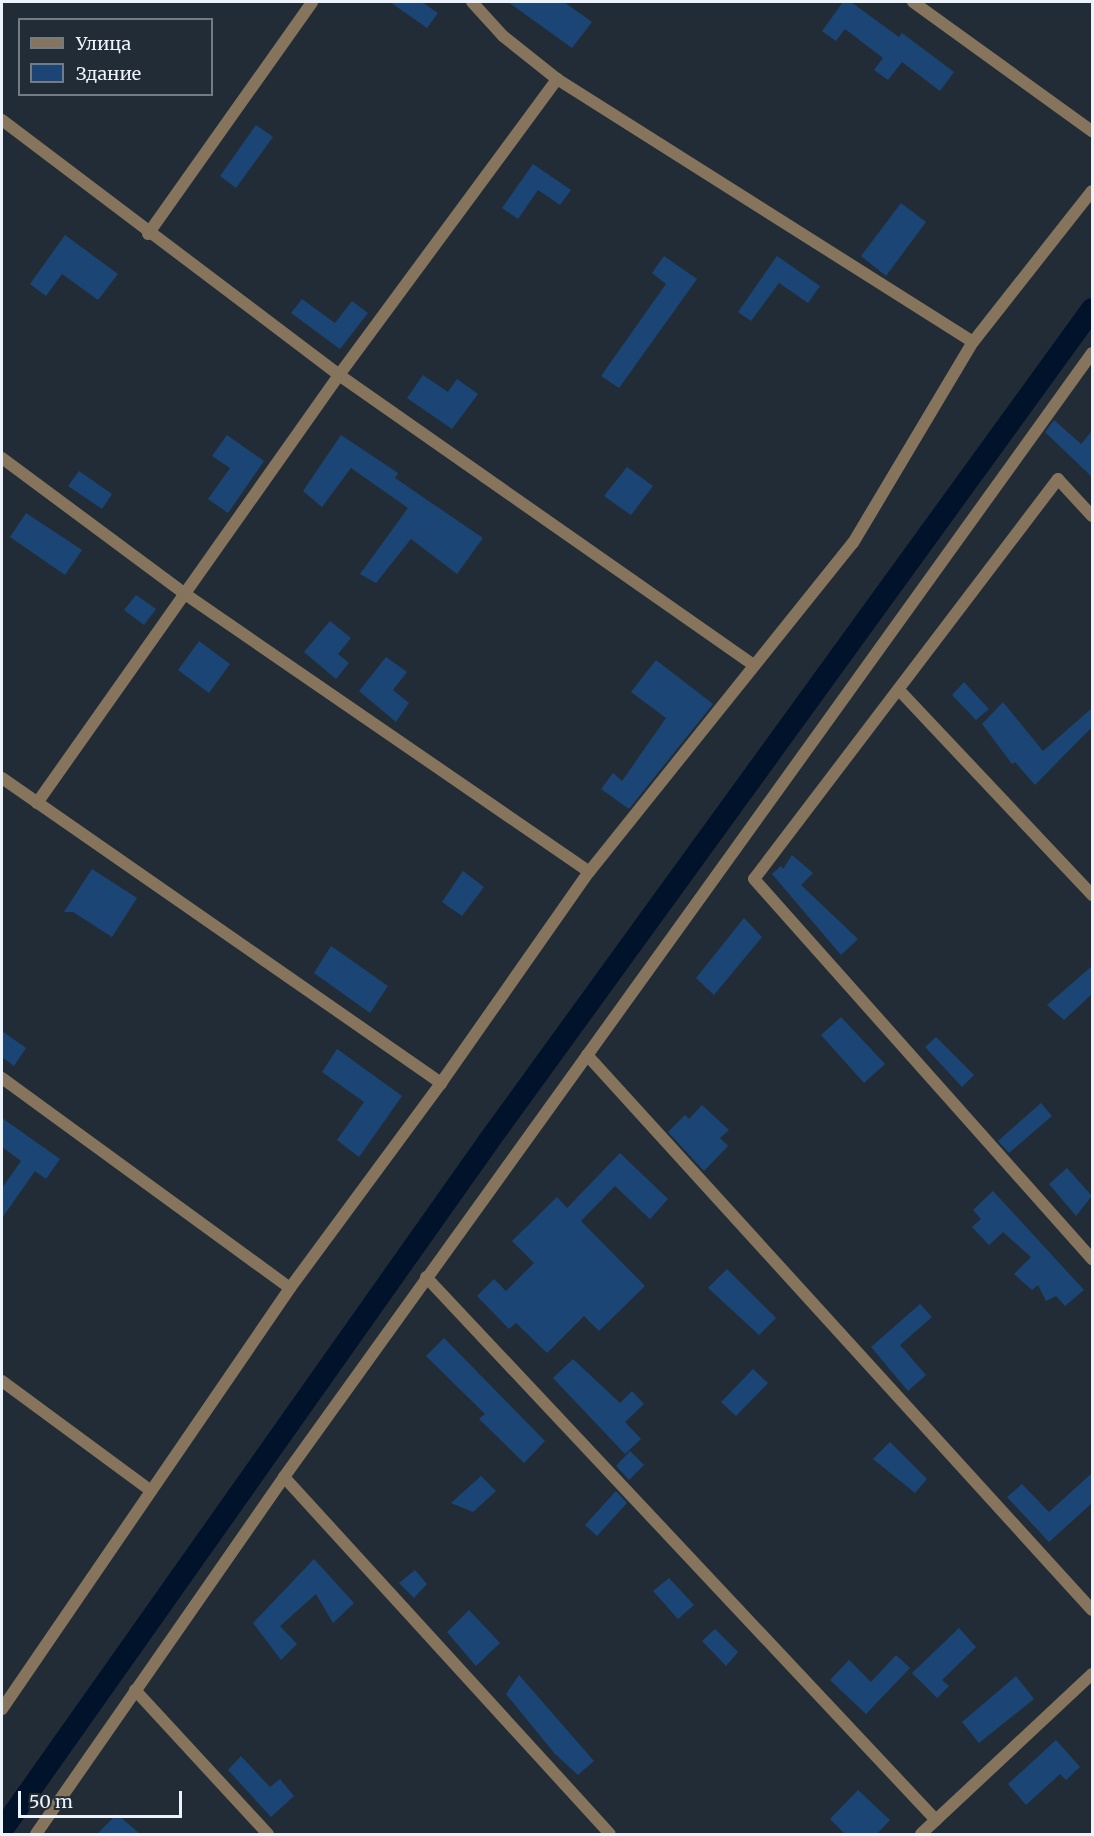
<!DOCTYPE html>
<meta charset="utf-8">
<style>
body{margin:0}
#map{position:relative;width:1094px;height:1836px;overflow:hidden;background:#222c37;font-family:Merriweather,serif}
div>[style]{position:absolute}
.canal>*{height:22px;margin:-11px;padding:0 11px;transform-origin:11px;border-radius:11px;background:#01132a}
.building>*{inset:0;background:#1b4574}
.minor>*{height:12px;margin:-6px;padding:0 6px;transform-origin:6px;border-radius:6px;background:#86755c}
span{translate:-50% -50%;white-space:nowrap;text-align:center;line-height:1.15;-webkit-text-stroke:6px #222c37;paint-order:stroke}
.frame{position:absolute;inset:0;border:3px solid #edf3fb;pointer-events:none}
.legend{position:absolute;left:18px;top:18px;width:195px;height:78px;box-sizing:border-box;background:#222c37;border:2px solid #737c85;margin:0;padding:8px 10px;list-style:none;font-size:18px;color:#edf3fb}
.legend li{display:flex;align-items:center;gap:12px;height:30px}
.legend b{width:30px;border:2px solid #737c85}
.scale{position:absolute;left:18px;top:1791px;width:164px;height:27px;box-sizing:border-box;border:3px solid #edf3fb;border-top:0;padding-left:8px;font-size:18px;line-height:21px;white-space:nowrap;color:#edf3fb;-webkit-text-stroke:4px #222c37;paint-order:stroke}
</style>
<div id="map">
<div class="canal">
<i style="left:2px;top:1830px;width:842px;rotate:-54.76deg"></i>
<i style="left:488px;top:1142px;width:1029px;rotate:-54.05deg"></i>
</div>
<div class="building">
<i style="clip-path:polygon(390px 2px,422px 2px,438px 13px,427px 28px)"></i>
<i style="clip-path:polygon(508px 2px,564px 2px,592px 22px,572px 48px)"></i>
<i style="clip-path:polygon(843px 2px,851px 2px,899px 37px,902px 33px,954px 72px,940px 91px,902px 62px,888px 80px,874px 70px,883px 58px,845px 29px,836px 41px,822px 31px)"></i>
<i style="clip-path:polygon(256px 125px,273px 137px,236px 188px,220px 176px)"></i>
<i style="clip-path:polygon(533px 164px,571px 190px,560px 205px,538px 190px,518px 219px,502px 208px)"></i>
<i style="clip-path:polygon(901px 203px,926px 222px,886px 276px,861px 256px)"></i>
<i style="clip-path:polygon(65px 235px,118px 274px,98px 300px,62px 274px,46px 296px,30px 284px)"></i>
<i style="clip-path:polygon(664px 256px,697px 279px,619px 388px,601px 376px,666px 284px,652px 273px)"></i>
<i style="clip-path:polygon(777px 256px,820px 286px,808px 303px,779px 283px,751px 321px,738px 312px)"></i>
<i style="clip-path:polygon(302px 299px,335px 323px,352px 301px,368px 313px,340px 349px,291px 313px)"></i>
<i style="clip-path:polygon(423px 375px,448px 392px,457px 379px,478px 394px,452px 429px,407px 398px)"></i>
<i style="clip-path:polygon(1054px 420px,1081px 444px,1092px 431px,1092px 477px,1045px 432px)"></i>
<i style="clip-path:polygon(227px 435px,264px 461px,228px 513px,208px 499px,230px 468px,212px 456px)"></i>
<i style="clip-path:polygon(341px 435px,398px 473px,395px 478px,483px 538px,457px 574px,411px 539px,376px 583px,360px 574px,408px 508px,351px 468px,322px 507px,303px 491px)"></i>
<i style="clip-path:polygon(627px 467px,653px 486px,631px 515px,604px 496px)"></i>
<i style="clip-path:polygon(79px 471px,112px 494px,102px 509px,68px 486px)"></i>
<i style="clip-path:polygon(26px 513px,82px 550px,65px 575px,10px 537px)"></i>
<i style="clip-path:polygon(136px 595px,156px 609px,144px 625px,124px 610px)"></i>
<i style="clip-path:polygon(330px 621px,351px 638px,338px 654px,349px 663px,336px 679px,304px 652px)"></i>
<i style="clip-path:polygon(199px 641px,230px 664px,209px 693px,178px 670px)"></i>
<i style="clip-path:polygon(386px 657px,407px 672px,393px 690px,409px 703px,396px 722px,359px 691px)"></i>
<i style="clip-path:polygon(656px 660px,713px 704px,629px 809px,601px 789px,613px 773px,622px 781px,666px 718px,631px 692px)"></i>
<i style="clip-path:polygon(964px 682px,989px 709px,976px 720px,952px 695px)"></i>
<i style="clip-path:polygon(1003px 702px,1043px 751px,1092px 708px,1092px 727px,1035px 785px,1015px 762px,1012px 764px,982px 724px)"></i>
<i style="clip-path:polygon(792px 855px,813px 873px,801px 885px,858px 939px,841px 955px,772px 874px,781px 866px,783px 869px)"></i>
<i style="clip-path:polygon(92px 869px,137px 898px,112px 937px,73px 912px,64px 912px)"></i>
<i style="clip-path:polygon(463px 871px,484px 887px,462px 916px,442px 902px)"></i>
<i style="clip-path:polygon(744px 918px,762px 937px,714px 995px,696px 978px)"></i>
<i style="clip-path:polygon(331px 946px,388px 986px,370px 1013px,314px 973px)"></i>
<i style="clip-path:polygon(1092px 966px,1092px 994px,1064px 1020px,1047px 1005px)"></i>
<i style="clip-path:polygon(841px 1017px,885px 1064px,864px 1083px,821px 1035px)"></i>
<i style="clip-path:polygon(2px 1031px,26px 1048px,14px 1066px,2px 1057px)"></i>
<i style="clip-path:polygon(936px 1037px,974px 1075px,962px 1087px,925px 1047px)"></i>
<i style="clip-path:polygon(337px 1049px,402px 1096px,359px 1157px,337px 1140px,364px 1102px,322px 1072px)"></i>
<i style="clip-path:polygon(1041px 1103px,1052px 1116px,1009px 1153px,998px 1141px)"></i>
<i style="clip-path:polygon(702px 1105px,729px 1130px,720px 1138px,728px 1146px,704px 1171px,668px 1132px,685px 1115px,689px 1119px)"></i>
<i style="clip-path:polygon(2px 1118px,60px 1159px,46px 1179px,35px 1171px,2px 1218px,2px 1188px,21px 1161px,2px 1147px)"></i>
<i style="clip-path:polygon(620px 1153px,668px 1199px,650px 1219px,615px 1186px,581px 1221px,645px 1286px,599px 1331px,584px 1316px,547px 1353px,516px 1323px,509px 1329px,477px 1296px,494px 1279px,506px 1291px,534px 1263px,512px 1241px,557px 1197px,567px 1208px)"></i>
<i style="clip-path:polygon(1067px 1168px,1092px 1196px,1076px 1216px,1049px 1184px)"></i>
<i style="clip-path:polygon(993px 1191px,1084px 1290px,1065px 1306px,1056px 1296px,1046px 1301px,1038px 1285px,1032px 1290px,1014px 1274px,1031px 1257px,1003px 1232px,989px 1245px,972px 1227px,981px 1219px,973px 1210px)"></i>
<i style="clip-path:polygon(727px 1269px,776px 1318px,759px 1335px,708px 1288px)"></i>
<i style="clip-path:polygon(920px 1304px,932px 1317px,900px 1345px,926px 1375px,908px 1391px,871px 1347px)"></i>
<i style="clip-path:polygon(444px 1338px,545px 1441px,524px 1463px,479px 1419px,485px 1414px,426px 1356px)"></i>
<i style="clip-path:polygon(573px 1359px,620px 1403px,632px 1391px,644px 1404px,625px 1422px,641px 1439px,625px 1454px,553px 1378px)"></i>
<i style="clip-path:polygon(753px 1369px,768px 1383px,736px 1416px,721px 1402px)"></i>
<i style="clip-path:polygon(890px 1442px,927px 1479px,915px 1493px,873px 1459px)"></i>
<i style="clip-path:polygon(630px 1451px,644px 1465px,629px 1480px,616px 1466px)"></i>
<i style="clip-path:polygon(1092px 1473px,1092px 1503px,1049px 1542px,1007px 1497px,1022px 1484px,1049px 1512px)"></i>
<i style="clip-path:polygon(481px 1476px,496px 1491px,473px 1512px,451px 1503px)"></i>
<i style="clip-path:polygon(616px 1491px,627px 1503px,597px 1536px,585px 1525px)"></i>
<i style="clip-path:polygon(314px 1559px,354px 1603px,333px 1623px,316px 1594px,280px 1626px,297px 1644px,281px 1660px,253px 1623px)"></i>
<i style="clip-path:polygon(415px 1570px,427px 1584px,414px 1598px,399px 1583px)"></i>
<i style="clip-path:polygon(669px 1578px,694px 1605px,678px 1619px,653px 1591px)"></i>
<i style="clip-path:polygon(469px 1610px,500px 1643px,476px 1666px,447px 1632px)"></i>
<i style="clip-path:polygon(959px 1628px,976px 1647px,942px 1680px,949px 1686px,937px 1698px,912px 1673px)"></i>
<i style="clip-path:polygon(715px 1629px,738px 1652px,726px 1666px,702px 1641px)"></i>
<i style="clip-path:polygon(896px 1655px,910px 1668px,866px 1714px,830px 1680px,849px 1660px,871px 1682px)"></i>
<i style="clip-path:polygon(519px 1675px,594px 1761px,578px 1775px,555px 1754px,506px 1694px)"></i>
<i style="clip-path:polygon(1016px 1676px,1034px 1699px,979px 1743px,962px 1722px)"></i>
<i style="clip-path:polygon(1056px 1740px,1080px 1767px,1066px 1780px,1060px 1774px,1026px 1805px,1008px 1784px)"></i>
<i style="clip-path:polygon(241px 1756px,270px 1787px,280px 1779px,294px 1796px,271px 1817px,228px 1770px)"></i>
<i style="clip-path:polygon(858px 1790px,890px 1820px,877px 1834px,845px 1834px,830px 1819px)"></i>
<i style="clip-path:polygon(117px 1814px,140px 1834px,97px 1834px)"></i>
</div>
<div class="minor">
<i style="left:472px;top:2px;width:46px;rotate:47.6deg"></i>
<i style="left:503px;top:36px;width:69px;rotate:38.5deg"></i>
<i style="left:557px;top:79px;width:492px;rotate:32.3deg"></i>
<i style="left:913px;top:2px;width:221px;rotate:35.8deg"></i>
<i style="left:2px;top:120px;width:423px;rotate:37.1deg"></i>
<i style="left:339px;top:375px;width:504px;rotate:34.98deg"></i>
<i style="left:148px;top:234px;width:284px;rotate:-54.7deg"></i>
<i style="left:2px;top:458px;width:228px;rotate:36.6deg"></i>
<i style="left:185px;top:594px;width:490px;rotate:34.5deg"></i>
<i style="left:1092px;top:516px;width:50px;rotate:-132.6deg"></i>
<i style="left:1058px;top:479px;width:502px;rotate:127.23deg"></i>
<i style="left:754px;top:879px;width:509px;rotate:48.35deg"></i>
<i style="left:899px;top:690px;width:282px;rotate:46.7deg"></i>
<i style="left:2px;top:778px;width:535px;rotate:34.79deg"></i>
<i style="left:37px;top:803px;width:524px;rotate:-54.79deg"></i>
<i style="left:339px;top:375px;width:368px;rotate:-53.6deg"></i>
<i style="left:587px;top:1055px;width:750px;rotate:47.7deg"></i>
<i style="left:2px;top:1078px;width:356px;rotate:36.1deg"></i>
<i style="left:426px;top:1277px;width:745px;rotate:46.8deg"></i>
<i style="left:2px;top:1381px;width:185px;rotate:36.4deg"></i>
<i style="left:284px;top:1477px;width:483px;rotate:47.6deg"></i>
<i style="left:135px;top:1690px;width:196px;rotate:47.3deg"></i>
<i style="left:2px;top:1709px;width:510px;rotate:-55.62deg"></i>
<i style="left:290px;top:1288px;width:255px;rotate:-53.6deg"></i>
<i style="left:441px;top:1083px;width:258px;rotate:-55deg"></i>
<i style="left:589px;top:872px;width:422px;rotate:-51.3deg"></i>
<i style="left:853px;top:543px;width:234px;rotate:-59.2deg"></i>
<i style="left:973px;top:342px;width:192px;rotate:-51.8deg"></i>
<i style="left:36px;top:1834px;width:435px;rotate:-55.2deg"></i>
<i style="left:284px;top:1477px;width:1384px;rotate:-54.29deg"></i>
<i style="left:921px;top:1834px;width:234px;rotate:-43.1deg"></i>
</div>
<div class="frame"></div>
<ul class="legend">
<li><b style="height:8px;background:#86755c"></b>Улица</li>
<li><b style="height:16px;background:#1b4574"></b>Здание</li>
</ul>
<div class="scale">50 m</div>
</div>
